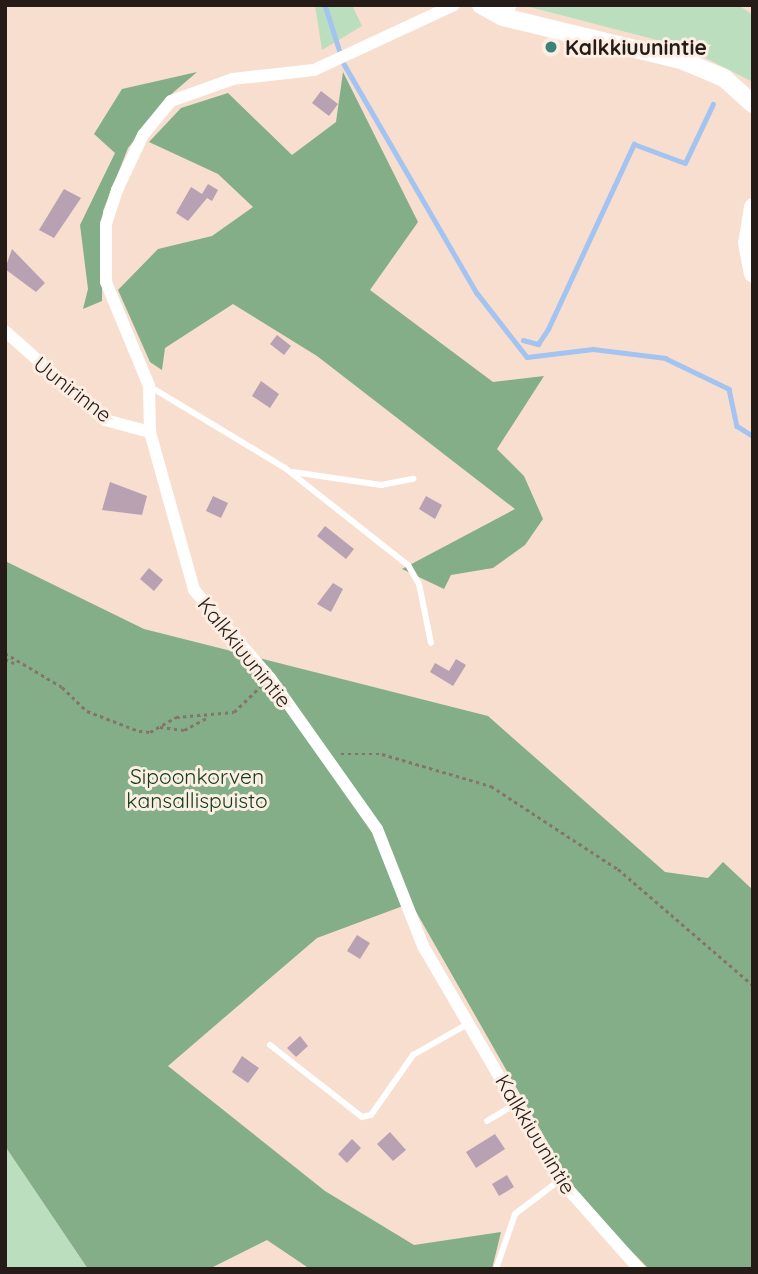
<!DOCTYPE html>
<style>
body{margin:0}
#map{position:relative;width:758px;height:1274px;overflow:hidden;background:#f8decf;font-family:Quicksand,sans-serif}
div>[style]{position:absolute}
.green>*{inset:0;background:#bbdebe}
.forest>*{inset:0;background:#83ae87}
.stream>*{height:4.5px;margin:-2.25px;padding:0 2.25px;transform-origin:2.25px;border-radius:2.25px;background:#a3c3f1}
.building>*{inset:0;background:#b7a1b2}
.path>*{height:2.5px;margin-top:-1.25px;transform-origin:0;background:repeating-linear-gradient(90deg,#85746a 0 3.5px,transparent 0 7px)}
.lane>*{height:6px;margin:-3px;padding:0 3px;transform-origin:3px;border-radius:3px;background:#fff}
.street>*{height:12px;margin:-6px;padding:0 6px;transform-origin:6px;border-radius:6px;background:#fff}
.secondary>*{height:18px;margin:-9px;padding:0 9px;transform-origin:9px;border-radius:9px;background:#fff}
.dots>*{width:19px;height:19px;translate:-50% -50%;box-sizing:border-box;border:4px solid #fdeee4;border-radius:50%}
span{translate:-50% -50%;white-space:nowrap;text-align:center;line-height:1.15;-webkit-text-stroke:6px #fdeee4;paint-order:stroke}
.poi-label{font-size:21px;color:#251c17;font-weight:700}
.left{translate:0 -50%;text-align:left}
.street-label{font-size:21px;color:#251c17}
.park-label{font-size:21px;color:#0f4019}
.frame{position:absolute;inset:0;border:7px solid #251c17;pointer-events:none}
</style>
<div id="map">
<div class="green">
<i style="clip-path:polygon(315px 5px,352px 5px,362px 26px,322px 50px)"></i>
<i style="clip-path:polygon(522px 5px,738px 5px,753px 15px,753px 82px,684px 47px)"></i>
<i style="clip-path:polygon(5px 1146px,88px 1269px,5px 1269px)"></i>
</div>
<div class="forest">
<i style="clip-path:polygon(197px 72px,168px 97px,128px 148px,103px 211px,102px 301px,83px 309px,88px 289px,80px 225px,115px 153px,94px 134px,122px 89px)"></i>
<i style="clip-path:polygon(343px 72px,418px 222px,370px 290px,493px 382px,544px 376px,497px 449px,524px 476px,543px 519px,525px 545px,493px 568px,451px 575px,444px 589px,402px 569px,515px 509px,317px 356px,233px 304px,165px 348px,162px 370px,150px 362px,118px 290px,158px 249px,212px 236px,253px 207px,218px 174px,149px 142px,181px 108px,228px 93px,292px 155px,336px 122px)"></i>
<i style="clip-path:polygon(5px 561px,144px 629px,488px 716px,665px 872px,708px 878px,723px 862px,753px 890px,753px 1269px,649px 1269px,580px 1199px,411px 903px,317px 938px,168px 1066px,325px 1191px,414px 1245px,501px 1232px,492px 1269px,310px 1269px,267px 1240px,209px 1269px,88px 1269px,5px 1146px)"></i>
</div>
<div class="stream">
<i style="left:325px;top:5px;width:49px;rotate:72.3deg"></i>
<i style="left:344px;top:64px;width:265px;rotate:59.9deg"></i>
<i style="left:477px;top:293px;width:81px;rotate:52deg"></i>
<i style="left:527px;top:357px;width:66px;rotate:-6.9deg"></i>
<i style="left:593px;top:349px;width:73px;rotate:7.1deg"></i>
<i style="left:665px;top:358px;width:71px;rotate:25.8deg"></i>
<i style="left:729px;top:389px;width:38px;rotate:78deg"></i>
<i style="left:737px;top:426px;width:19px;rotate:32deg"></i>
<i style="left:523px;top:340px;width:16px;rotate:15deg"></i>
<i style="left:538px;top:344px;width:18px;rotate:-56deg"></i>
<i style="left:548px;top:329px;width:204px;rotate:-65.1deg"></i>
<i style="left:634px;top:144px;width:54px;rotate:20.4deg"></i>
<i style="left:685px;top:163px;width:65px;rotate:-64.6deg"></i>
</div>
<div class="building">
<i style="clip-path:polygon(321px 91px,338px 104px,329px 116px,312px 103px)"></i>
<i style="clip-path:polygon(208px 184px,218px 190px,212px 201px,207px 198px,188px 221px,176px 213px,191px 187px,202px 194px)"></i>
<i style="clip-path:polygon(64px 189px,81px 198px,54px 238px,39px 230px)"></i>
<i style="clip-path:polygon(12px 249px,45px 283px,36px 292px,5px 269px)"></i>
<i style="clip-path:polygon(277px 335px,291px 346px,284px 355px,270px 344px)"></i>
<i style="clip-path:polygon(261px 381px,279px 394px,270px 408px,252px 396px)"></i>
<i style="clip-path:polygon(110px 482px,147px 496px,142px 515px,102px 510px)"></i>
<i style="clip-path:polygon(213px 496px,228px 503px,221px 518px,206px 511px)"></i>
<i style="clip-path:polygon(426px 496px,442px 505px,435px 519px,419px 509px)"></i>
<i style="clip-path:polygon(325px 526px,354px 549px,346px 559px,317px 536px)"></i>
<i style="clip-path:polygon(149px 568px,163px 580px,154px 591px,140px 579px)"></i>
<i style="clip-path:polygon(333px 583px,343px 589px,331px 612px,317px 604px)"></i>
<i style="clip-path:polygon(456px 659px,466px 665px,453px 686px,430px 672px,435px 663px,449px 671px)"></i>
<i style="clip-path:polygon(357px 935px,370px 943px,360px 959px,347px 951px)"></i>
<i style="clip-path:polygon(300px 1036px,308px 1046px,296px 1057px,287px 1048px)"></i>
<i style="clip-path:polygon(242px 1056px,259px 1068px,248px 1083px,232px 1072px)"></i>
<i style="clip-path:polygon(390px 1132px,406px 1150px,393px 1161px,377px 1144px)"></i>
<i style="clip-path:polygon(495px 1134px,505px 1149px,476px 1168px,466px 1152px)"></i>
<i style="clip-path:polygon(352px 1139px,361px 1148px,347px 1163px,338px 1154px)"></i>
<i style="clip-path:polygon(507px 1175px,514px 1187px,499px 1196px,492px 1184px)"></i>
</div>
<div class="path">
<i style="left:5px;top:653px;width:66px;rotate:30.8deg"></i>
<i style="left:62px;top:687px;width:35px;rotate:44deg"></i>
<i style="left:87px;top:711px;width:56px;rotate:21deg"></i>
<i style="left:139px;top:731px;width:11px;rotate:5deg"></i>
<i style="left:150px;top:732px;width:30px;rotate:-30deg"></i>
<i style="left:176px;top:717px;width:58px;rotate:-4.9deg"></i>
<i style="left:234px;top:712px;width:36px;rotate:-44deg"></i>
<i style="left:5px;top:659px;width:10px;rotate:24deg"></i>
<i style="left:160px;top:727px;width:24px;rotate:7deg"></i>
<i style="left:184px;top:730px;width:26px;rotate:-28deg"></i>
<i style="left:341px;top:754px;width:41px"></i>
<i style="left:382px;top:754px;width:114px;rotate:16.4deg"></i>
<i style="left:491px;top:786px;width:152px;rotate:33.2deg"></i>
<i style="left:618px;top:869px;width:178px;rotate:40.7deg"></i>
</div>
<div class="lane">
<i style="left:149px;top:386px;width:159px;rotate:31.1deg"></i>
<i style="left:285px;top:468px;width:157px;rotate:38.3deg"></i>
<i style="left:408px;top:565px;width:22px;rotate:60deg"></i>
<i style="left:419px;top:584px;width:60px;rotate:78.5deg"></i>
<i style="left:293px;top:472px;width:89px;rotate:8.4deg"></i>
<i style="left:381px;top:485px;width:33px;rotate:-11deg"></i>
<i style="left:270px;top:1045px;width:117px;rotate:38deg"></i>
<i style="left:362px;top:1117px;width:9px;rotate:-13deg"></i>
<i style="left:371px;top:1115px;width:73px;rotate:-55deg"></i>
<i style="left:413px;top:1055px;width:64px;rotate:-29.7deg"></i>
<i style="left:487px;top:1121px;width:33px;rotate:-31deg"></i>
<i style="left:496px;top:1269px;width:58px;rotate:-70.9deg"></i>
<i style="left:515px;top:1214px;width:56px;rotate:-37.1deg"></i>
</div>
<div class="street">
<i style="left:454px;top:5px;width:154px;rotate:155.1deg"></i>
<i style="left:314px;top:70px;width:81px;rotate:173.7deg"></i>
<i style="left:233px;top:79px;width:66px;rotate:160.5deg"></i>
<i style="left:171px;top:101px;width:44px;rotate:129.5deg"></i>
<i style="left:143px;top:135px;width:61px;rotate:115.3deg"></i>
<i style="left:117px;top:190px;width:36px;rotate:108deg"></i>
<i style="left:106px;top:224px;width:58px;rotate:90deg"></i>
<i style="left:106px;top:282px;width:113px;rotate:67.5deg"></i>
<i style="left:149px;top:386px;width:46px;rotate:88.8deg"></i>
<i style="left:150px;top:432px;width:164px;rotate:74.4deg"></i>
<i style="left:194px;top:590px;width:116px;rotate:49.2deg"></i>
<i style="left:270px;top:678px;width:185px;rotate:54.7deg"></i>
<i style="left:377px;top:829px;width:126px;rotate:68.5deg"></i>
<i style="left:423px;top:946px;width:271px;rotate:59.7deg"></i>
<i style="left:560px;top:1180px;width:119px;rotate:48.4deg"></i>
<i style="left:503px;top:17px;width:14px;rotate:-56deg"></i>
<i style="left:5px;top:331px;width:134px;rotate:41.7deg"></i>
<i style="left:105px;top:420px;width:47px;rotate:14.9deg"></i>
</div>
<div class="secondary">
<i style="left:481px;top:5px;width:25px;rotate:29deg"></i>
<i style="left:503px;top:17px;width:183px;rotate:13.6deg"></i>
<i style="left:681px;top:60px;width:47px;rotate:22.7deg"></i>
<i style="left:724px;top:78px;width:39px;rotate:42deg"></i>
<i style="left:753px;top:207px;width:36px;rotate:99deg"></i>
<i style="left:747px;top:243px;width:31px;rotate:79deg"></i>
</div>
<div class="dots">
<i style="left:551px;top:47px;background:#3d8277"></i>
</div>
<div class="poi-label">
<span class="left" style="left:565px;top:47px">Kalkkiuunintie</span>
</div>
<div class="street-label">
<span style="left:73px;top:389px;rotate:38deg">Uunirinne</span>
<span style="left:245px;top:652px;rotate:51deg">Kalkkiuunintie</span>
<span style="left:536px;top:1134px;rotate:59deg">Kalkkiuunintie</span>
</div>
<div class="park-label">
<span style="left:197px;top:788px">Sipoonkorven<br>kansallispuisto</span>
</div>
<div class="frame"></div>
</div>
